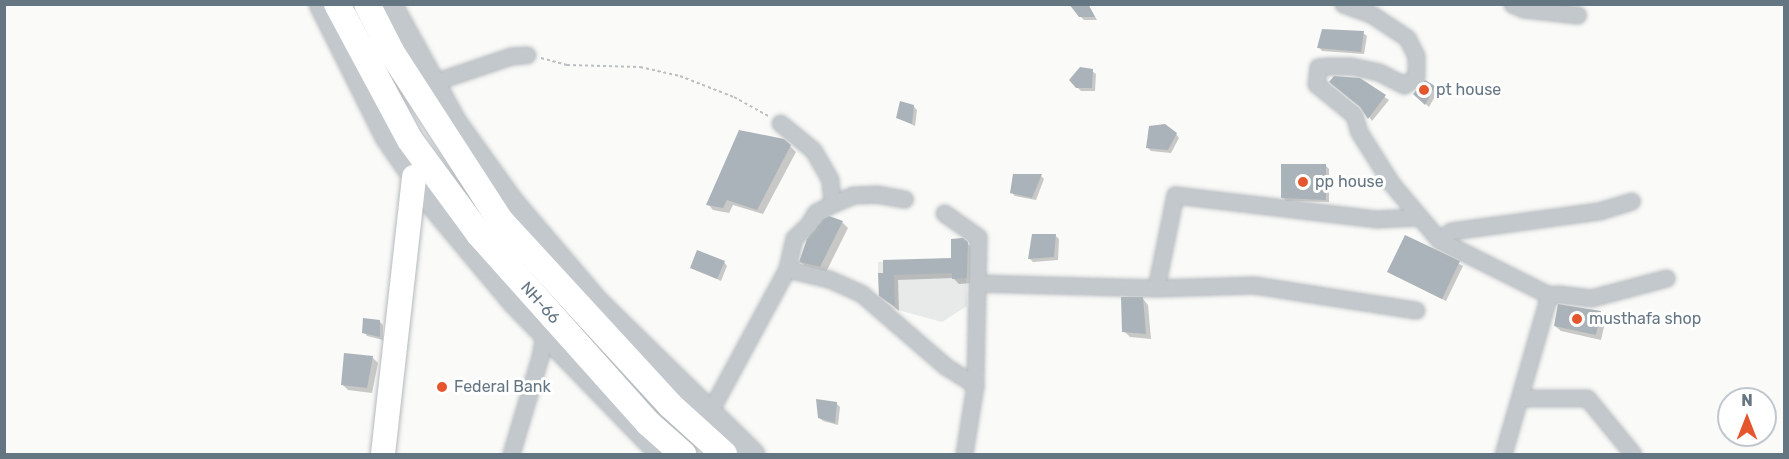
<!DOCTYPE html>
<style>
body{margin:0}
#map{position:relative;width:1789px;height:459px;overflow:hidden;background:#fafaf8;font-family:Rubik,sans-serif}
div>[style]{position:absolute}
.built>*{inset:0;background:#e8e9e9}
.shadow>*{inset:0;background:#0003}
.building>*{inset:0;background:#aab3b9}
.path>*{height:2px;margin-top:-1px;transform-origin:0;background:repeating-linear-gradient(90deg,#bbbfc2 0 3px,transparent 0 6px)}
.roads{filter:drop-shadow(0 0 2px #b5babe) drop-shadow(0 0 2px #b5babe)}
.minor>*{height:15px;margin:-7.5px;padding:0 7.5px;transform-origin:7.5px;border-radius:7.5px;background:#c3c8cc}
.tertiary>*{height:20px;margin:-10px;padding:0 10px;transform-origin:10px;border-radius:10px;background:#c3c8cc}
.primary>*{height:24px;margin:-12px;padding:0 12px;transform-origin:12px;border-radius:12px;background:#fff}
.trunk>*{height:26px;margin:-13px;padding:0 13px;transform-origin:13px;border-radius:13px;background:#fff}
.dots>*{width:16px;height:16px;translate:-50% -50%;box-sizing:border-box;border:3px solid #fff;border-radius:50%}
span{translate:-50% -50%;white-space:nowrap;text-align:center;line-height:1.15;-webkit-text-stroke:6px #fff;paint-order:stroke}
.poi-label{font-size:16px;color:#657683}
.left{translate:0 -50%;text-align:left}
.street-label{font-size:16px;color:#657683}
.frame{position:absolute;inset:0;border:6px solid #657683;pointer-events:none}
.north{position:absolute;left:1717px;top:387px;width:60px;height:60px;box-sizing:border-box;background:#fff;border:2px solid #c1c8cd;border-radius:50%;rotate:0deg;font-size:16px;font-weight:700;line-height:24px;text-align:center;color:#657683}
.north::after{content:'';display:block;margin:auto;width:21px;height:27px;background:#e4572e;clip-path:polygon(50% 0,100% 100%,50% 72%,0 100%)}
</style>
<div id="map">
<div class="built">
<i style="clip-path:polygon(965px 242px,967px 306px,942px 322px,894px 309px,879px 310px,878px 262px,952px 260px)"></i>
</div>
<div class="shadow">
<i style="clip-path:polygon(1088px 4px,1097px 20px,1084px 20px,1080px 16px)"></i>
<i style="clip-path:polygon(1363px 33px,1367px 36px,1364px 54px,1322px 51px,1319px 47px)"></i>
<i style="clip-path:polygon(1092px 71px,1096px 74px,1095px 91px,1081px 91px,1077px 87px)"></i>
<i style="clip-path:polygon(1360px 80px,1389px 100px,1372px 121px,1363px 108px)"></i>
<i style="clip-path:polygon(1425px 82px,1438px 91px,1429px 107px,1415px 94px)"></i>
<i style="clip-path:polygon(913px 106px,917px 110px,915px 126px,898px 118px)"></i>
<i style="clip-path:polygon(1176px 134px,1179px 138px,1171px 153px,1151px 151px,1148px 148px)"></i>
<i style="clip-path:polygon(790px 146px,796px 152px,763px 214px,733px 205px,729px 213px,713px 210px,708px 204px)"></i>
<i style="clip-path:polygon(1325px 165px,1329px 169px,1329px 202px,1286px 201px,1282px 197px)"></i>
<i style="clip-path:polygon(1041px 176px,1044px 179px,1036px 200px,1015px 196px,1012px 193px)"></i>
<i style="clip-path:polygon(842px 222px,848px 228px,826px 272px,806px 267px,800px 261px)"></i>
<i style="clip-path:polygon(1056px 236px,1059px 239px,1058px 260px,1033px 262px,1029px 258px)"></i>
<i style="clip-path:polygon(1406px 237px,1463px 266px,1446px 301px,1389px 272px)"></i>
<i style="clip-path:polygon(967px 243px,973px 249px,972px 283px,959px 284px,953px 278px,898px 280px,899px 311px,881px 295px,880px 274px,953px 259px)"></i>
<i style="clip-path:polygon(724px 262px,727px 266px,721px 281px,692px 267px)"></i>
<i style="clip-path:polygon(1143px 299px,1148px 305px,1151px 339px,1130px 337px,1124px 331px)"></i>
<i style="clip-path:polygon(1600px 312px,1606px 318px,1601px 340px,1561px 331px,1555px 326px)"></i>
<i style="clip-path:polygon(379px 321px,383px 325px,383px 340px,367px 336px,364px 332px)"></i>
<i style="clip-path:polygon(372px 357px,378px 363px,372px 393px,348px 390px,342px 384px)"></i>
<i style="clip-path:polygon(836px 403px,840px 407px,838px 425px,823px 421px,819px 417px)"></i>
</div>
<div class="building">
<i style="clip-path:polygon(1069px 4px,1088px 4px,1095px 17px,1079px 17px)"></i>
<i style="clip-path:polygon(1322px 29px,1364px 31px,1361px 52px,1317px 48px)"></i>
<i style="clip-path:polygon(1080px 67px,1093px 69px,1092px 88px,1076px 88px,1069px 80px)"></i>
<i style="clip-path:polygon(1334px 76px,1360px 78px,1386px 95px,1368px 119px,1360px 107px,1329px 82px)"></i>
<i style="clip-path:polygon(1425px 80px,1435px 86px,1425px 105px,1413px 94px)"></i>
<i style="clip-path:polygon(900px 101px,914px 105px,912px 124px,896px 118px)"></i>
<i style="clip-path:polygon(1165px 124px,1177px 133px,1168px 150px,1146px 148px,1149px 126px)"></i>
<i style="clip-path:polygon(739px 130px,784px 139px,791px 145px,757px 210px,727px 200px,723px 208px,706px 205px)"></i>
<i style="clip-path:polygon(1281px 164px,1326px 164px,1326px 200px,1281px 198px)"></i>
<i style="clip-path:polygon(1013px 174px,1042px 174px,1032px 198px,1010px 193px)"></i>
<i style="clip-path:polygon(829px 216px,843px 221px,820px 267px,799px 262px,807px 239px,823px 219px)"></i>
<i style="clip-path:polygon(1032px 234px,1056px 234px,1054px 257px,1028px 259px)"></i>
<i style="clip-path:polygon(1405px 235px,1460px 261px,1442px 299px,1387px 272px)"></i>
<i style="clip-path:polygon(963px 238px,968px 242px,967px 278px,952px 279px,952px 273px,894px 275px,895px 307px,879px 296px,878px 273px,883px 273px,883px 260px,951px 258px,951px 239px)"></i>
<i style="clip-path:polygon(697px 250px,725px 261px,717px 279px,690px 268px)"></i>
<i style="clip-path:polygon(1121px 297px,1143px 297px,1146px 334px,1122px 332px)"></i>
<i style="clip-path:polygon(1558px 304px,1601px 311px,1596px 335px,1554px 326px)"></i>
<i style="clip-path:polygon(363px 318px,380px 320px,380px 337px,362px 333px)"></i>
<i style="clip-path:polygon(344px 353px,373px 356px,367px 388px,341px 385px)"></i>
<i style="clip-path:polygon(816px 399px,837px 402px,835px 423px,818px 418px)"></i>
</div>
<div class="path">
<i style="left:541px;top:58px;width:27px;rotate:15deg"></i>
<i style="left:567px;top:65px;width:73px;rotate:1.6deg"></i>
<i style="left:640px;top:67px;width:41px;rotate:12.7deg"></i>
<i style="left:680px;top:76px;width:58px;rotate:21.3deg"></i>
<i style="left:734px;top:97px;width:39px;rotate:29deg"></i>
</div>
<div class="roads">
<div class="minor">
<i style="left:1343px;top:4px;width:30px;rotate:20deg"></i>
<i style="left:1371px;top:14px;width:43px;rotate:33.7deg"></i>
<i style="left:1407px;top:38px;width:20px;rotate:63deg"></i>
<i style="left:1416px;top:56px;width:21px;rotate:90deg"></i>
<i style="left:1416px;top:77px;width:14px;rotate:146deg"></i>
<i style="left:1404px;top:85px;width:28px;rotate:-153deg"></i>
<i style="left:1379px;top:72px;width:30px;rotate:-168deg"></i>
<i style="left:1350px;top:66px;width:22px;rotate:180deg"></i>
<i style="left:1328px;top:66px;width:10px;rotate:174deg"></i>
<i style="left:1318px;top:67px;width:17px;rotate:97deg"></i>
<i style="left:1316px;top:84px;width:49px;rotate:39.2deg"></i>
<i style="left:1354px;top:115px;width:18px;rotate:74deg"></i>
<i style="left:1359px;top:132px;width:60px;rotate:57.9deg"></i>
<i style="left:1391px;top:183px;width:75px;rotate:49.9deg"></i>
<i style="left:1439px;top:240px;width:123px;rotate:26.6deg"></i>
<i style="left:1549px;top:295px;width:166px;rotate:106.1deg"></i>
<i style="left:1512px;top:4px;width:13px;rotate:23deg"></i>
<i style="left:1524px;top:9px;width:54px;rotate:6.3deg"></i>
<i style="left:434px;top:82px;width:81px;rotate:-18.7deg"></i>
<i style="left:511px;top:56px;width:16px;rotate:-4deg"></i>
<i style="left:780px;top:123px;width:43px;rotate:39.3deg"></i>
<i style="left:813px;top:150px;width:34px;rotate:60deg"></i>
<i style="left:830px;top:180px;width:24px;rotate:85deg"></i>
<i style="left:832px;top:204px;width:18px;rotate:153deg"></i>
<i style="left:816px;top:212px;width:15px;rotate:122deg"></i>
<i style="left:808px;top:225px;width:19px;rotate:137deg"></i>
<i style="left:794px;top:238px;width:32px;rotate:103deg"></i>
<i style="left:832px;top:204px;width:23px;rotate:-23deg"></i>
<i style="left:853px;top:195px;width:23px;rotate:-2deg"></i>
<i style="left:876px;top:194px;width:29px;rotate:10deg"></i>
<i style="left:944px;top:213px;width:42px;rotate:35.2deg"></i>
<i style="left:978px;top:237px;width:148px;rotate:91.2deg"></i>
<i style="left:975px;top:385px;width:70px;rotate:99.1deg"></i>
<i style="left:1439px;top:240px;width:15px;rotate:-37deg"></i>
<i style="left:1451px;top:231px;width:149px;rotate:-7.7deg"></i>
<i style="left:1599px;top:211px;width:34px;rotate:-17deg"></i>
<i style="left:977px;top:283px;width:179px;rotate:1.6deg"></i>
<i style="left:1156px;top:288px;width:98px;rotate:-1.8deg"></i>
<i style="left:1254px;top:285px;width:164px;rotate:8.8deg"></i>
<i style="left:1156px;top:288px;width:95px;rotate:-78.5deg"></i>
<i style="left:1175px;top:195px;width:202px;rotate:6.8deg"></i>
<i style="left:1376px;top:219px;width:41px;rotate:-2.8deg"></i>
<i style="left:1549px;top:295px;width:9px;rotate:-6deg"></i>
<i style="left:1558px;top:294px;width:33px;rotate:7deg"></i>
<i style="left:1591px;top:298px;width:78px;rotate:-14.9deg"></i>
<i style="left:1521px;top:398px;width:66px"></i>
<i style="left:1587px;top:398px;width:72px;rotate:50.6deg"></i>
<i style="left:709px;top:413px;width:164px;rotate:-61.6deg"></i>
<i style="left:787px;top:269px;width:43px;rotate:13.4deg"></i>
<i style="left:829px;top:279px;width:36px;rotate:24deg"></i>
<i style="left:862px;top:294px;width:110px;rotate:40.9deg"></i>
<i style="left:945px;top:366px;width:36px;rotate:32deg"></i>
<i style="left:511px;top:454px;width:101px;rotate:-73.4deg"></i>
<i style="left:540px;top:357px;width:22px;rotate:-80deg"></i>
</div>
<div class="tertiary">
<i style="left:320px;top:4px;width:148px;rotate:63.6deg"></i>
<i style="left:386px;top:137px;width:90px;rotate:55.4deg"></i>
<i style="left:437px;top:211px;width:119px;rotate:50.1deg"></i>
<i style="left:513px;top:302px;width:212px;rotate:45.8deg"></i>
<i style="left:391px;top:4px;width:133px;rotate:61.3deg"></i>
<i style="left:455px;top:121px;width:100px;rotate:54.4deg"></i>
<i style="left:513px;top:202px;width:131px;rotate:49.6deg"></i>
<i style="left:598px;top:302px;width:218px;rotate:44.3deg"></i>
</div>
<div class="primary">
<i style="left:383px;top:454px;width:279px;rotate:-83.6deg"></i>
</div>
<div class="trunk">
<i style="left:337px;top:4px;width:154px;rotate:61.8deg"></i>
<i style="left:410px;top:140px;width:117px;rotate:53.7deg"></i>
<i style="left:479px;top:234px;width:254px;rotate:48.2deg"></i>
<i style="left:648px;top:423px;width:47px;rotate:41.5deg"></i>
<i style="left:367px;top:4px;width:55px;rotate:63deg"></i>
<i style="left:392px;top:53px;width:199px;rotate:57.1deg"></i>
<i style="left:500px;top:220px;width:251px;rotate:47.4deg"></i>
<i style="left:670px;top:405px;width:73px;rotate:42.2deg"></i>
</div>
</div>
<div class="dots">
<i style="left:1424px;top:90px;background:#e4572e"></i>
<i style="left:1303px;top:182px;background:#e4572e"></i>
<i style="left:1577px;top:319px;background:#e4572e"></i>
<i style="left:442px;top:387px;background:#e4572e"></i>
</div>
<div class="poi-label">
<span class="left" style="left:1436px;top:90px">pt house</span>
<span class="left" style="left:1315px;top:182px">pp house</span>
<span class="left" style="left:1589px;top:319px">musthafa shop</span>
<span class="left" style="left:454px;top:387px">Federal Bank</span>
</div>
<div class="street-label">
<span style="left:540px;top:303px;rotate:48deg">NH-66</span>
</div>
<div class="frame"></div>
<div class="north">N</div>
</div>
